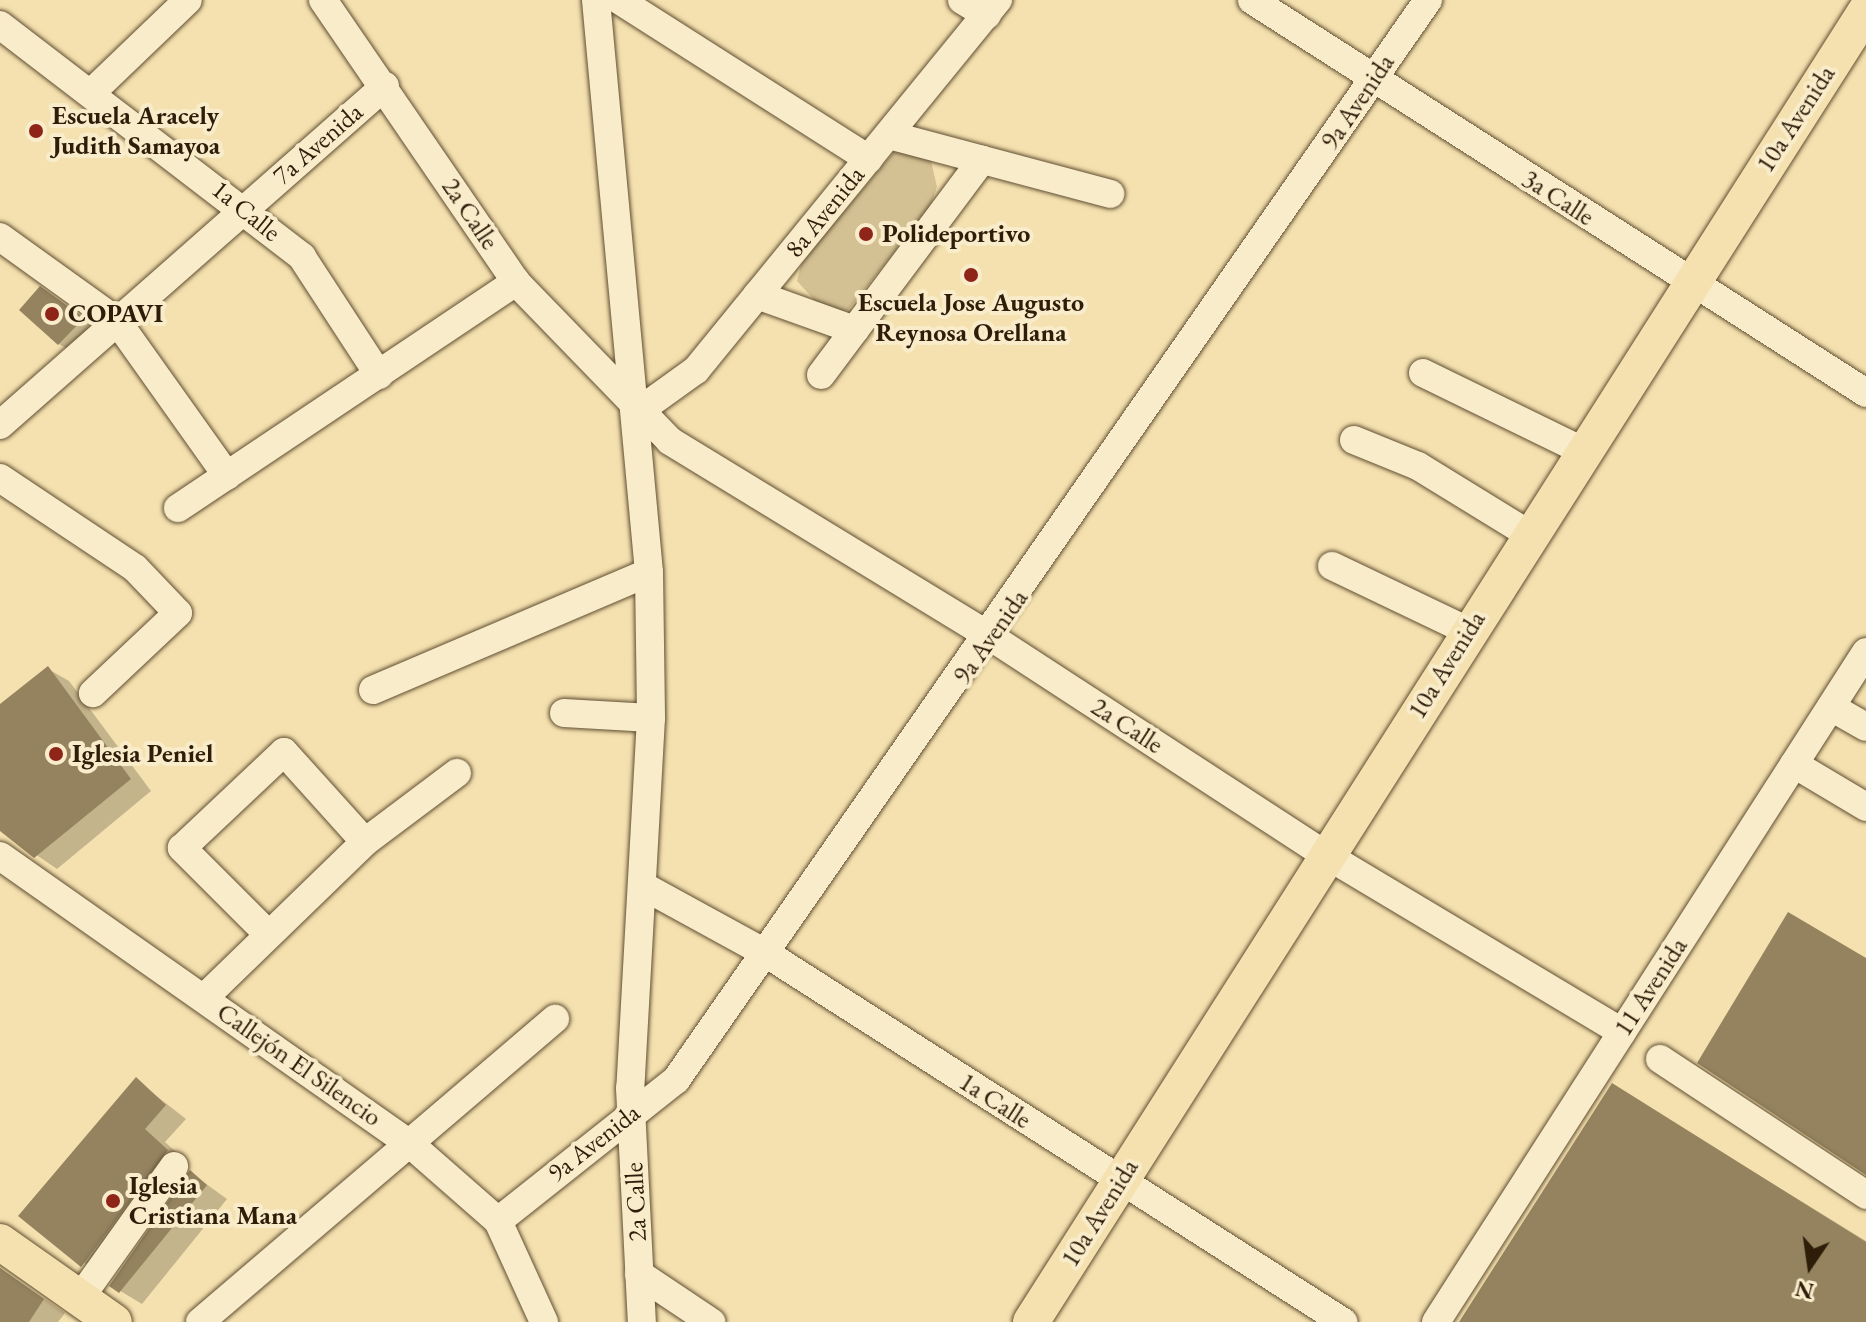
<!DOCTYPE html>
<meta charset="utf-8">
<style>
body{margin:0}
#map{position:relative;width:1866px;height:1322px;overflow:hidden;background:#f5e1af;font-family:"EB Garamond",serif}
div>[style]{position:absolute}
.green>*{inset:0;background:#d3c093}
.shadow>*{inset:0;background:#0003}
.building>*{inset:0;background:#95835f}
.roads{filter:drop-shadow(0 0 2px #604e32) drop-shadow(0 0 2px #604e32)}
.minor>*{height:28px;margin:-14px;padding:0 14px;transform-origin:14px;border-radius:14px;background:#f8eccb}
.major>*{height:36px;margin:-18px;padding:0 18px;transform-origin:18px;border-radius:18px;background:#f5e1af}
.dots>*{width:22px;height:22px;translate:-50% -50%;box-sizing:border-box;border:4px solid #f8eccb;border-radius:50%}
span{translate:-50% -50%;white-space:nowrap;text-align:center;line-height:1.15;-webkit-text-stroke:8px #f8eccb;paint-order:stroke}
.street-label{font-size:26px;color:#2e1d09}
.poi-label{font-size:26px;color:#2e1d09;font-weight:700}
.left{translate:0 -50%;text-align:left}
.north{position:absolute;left:1770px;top:1226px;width:80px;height:80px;-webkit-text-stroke:6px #f8eccb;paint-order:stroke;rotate:193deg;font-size:22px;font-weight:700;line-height:32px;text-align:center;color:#2e1d09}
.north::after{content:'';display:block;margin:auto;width:28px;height:36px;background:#2e1d09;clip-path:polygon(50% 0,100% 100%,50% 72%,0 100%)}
</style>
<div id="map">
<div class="green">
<i style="clip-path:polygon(914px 150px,931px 161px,937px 187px,930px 207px,848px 310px,827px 314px,797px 281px,802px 261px,894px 152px)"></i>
</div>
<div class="shadow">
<i style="clip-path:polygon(51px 295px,93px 325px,69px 350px,59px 344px)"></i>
<i style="clip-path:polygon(48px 669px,69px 681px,151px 791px,57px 869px,0 830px,0 706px)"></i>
<i style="clip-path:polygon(136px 1080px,186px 1119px,165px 1142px,189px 1164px,104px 1277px,21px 1216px)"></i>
<i style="clip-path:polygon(1633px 1098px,1866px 1241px,1866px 1322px,1461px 1322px)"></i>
<i style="clip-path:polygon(191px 1173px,227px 1199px,142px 1304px,112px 1286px)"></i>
<i style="clip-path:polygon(0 1268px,65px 1313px,58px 1322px,0 1322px)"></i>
</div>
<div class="building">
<i style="clip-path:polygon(40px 286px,84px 318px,58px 345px,19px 310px)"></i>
<i style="clip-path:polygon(48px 666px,131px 779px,34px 858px,0 831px,0 704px)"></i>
<i style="clip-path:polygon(1788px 912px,1866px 958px,1866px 1175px,1697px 1063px)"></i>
<i style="clip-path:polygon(136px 1077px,166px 1105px,145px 1129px,168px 1150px,81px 1267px,18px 1216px)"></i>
<i style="clip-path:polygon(1612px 1083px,1866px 1242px,1866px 1322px,1459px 1322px)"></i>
<i style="clip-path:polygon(190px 1170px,207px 1185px,119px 1293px,109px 1286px)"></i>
<i style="clip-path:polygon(0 1268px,44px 1299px,29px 1322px,0 1322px)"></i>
</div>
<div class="roads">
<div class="minor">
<i style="left:323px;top:0;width:342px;rotate:55.6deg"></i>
<i style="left:516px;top:282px;width:221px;rotate:45.9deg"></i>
<i style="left:670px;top:441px;width:376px;rotate:31.4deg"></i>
<i style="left:991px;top:637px;width:400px;rotate:33.1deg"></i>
<i style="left:1326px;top:855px;width:345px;rotate:30.9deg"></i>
<i style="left:596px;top:0;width:574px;rotate:84.71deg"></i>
<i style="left:649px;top:572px;width:146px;rotate:89.2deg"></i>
<i style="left:651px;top:718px;width:371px;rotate:93.2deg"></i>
<i style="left:630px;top:1088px;width:234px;rotate:87.1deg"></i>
<i style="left:619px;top:0;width:296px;rotate:32.5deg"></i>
<i style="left:962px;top:0;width:29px;rotate:31deg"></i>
<i style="left:1252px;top:0;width:729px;rotate:32.62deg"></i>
<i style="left:0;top:25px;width:381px;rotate:37.5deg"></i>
<i style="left:302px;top:257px;width:141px;rotate:56.9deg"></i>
<i style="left:91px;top:93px;width:134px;rotate:-43.8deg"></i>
<i style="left:889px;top:135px;width:229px;rotate:14.9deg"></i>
<i style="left:0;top:237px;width:144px;rotate:35.7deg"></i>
<i style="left:117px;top:321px;width:190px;rotate:54.6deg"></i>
<i style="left:757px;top:295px;width:104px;rotate:19.7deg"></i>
<i style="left:1423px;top:373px;width:178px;rotate:26deg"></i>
<i style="left:821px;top:375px;width:269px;rotate:-53.2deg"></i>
<i style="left:639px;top:411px;width:70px;rotate:-35.7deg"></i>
<i style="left:696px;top:370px;width:478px;rotate:-50.8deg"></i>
<i style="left:0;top:425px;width:513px;rotate:-41.36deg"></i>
<i style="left:1354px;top:440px;width:69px;rotate:22.1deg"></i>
<i style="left:1418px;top:466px;width:132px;rotate:31.6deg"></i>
<i style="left:0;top:478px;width:162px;rotate:33.7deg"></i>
<i style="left:135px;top:568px;width:62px;rotate:46.3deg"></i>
<i style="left:178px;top:613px;width:117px;rotate:136.7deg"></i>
<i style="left:178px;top:508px;width:407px;rotate:-33.8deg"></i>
<i style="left:1332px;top:566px;width:151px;rotate:25.5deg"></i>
<i style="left:373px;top:690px;width:300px;rotate:-23.1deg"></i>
<i style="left:1831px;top:707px;width:40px;rotate:29.7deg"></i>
<i style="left:564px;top:713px;width:87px;rotate:3.3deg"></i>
<i style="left:1794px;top:764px;width:84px;rotate:30.8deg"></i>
<i style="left:0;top:856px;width:500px;rotate:35.1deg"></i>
<i style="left:409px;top:1143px;width:118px;rotate:41.2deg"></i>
<i style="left:498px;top:1221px;width:111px;rotate:65.5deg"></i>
<i style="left:643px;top:886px;width:141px;rotate:28.7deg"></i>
<i style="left:767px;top:954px;width:684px;rotate:32.57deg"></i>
<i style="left:268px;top:934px;width:122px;rotate:-135deg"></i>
<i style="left:182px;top:848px;width:140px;rotate:-43.3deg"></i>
<i style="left:284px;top:752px;width:121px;rotate:48deg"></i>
<i style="left:204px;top:998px;width:224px;rotate:-44.1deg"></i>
<i style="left:365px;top:842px;width:115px;rotate:-36.9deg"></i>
<i style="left:1660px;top:1059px;width:247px;rotate:33.4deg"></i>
<i style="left:498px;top:1221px;width:227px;rotate:-38.4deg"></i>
<i style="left:676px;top:1080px;width:1316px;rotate:-55.15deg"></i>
<i style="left:639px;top:1274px;width:87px;rotate:33.7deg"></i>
<i style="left:80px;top:1298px;width:162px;rotate:-54.5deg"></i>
<i style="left:200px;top:1322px;width:467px;rotate:-40.5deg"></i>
<i style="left:1436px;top:1322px;width:796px;rotate:-57.31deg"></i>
</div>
<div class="major">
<i style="left:0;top:1242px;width:139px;rotate:35.1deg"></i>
<i style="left:1031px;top:1322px;width:1554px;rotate:-57.51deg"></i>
</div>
</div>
<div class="dots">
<i style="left:36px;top:131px;background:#8f2418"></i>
<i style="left:866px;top:234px;background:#8f2418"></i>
<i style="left:971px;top:275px;background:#8f2418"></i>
<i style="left:52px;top:314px;background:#8f2418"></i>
<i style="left:56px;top:754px;background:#8f2418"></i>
<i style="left:113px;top:1201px;background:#8f2418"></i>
</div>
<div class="street-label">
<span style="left:1358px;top:102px;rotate:-56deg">9a Avenida</span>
<span style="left:1796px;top:119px;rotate:-57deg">10a Avenida</span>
<span style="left:318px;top:144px;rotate:-41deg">7a Avenida</span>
<span style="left:1558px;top:198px;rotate:33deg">3a Calle</span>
<span style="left:246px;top:211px;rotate:39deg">1a Calle</span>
<span style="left:825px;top:212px;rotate:-51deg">8a Avenida</span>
<span style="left:470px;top:214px;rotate:56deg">2a Calle</span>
<span style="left:991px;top:637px;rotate:-55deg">9a Avenida</span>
<span style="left:1447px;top:665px;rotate:-58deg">10a Avenida</span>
<span style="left:1127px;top:726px;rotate:33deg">2a Calle</span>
<span style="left:1651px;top:987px;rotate:-57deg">11 Avenida</span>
<span style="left:299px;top:1065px;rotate:35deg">Callejón El Silencio</span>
<span style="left:995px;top:1101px;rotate:33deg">1a Calle</span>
<span style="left:594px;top:1143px;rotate:-38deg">9a Avenida</span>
<span style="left:636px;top:1202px;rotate:-93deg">2a Calle</span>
<span style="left:1100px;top:1213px;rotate:-58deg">10a Avenida</span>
</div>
<div class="poi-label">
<span class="left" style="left:52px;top:131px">Escuela Aracely<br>Judith Samayoa</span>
<span class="left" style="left:882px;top:234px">Polideportivo</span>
<span style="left:971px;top:318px">Escuela Jose Augusto<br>Reynosa Orellana</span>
<span class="left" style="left:68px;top:314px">COPAVI</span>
<span class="left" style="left:72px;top:754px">Iglesia Peniel</span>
<span class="left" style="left:129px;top:1201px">Iglesia<br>Cristiana Mana</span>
</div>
<div class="north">N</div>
</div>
